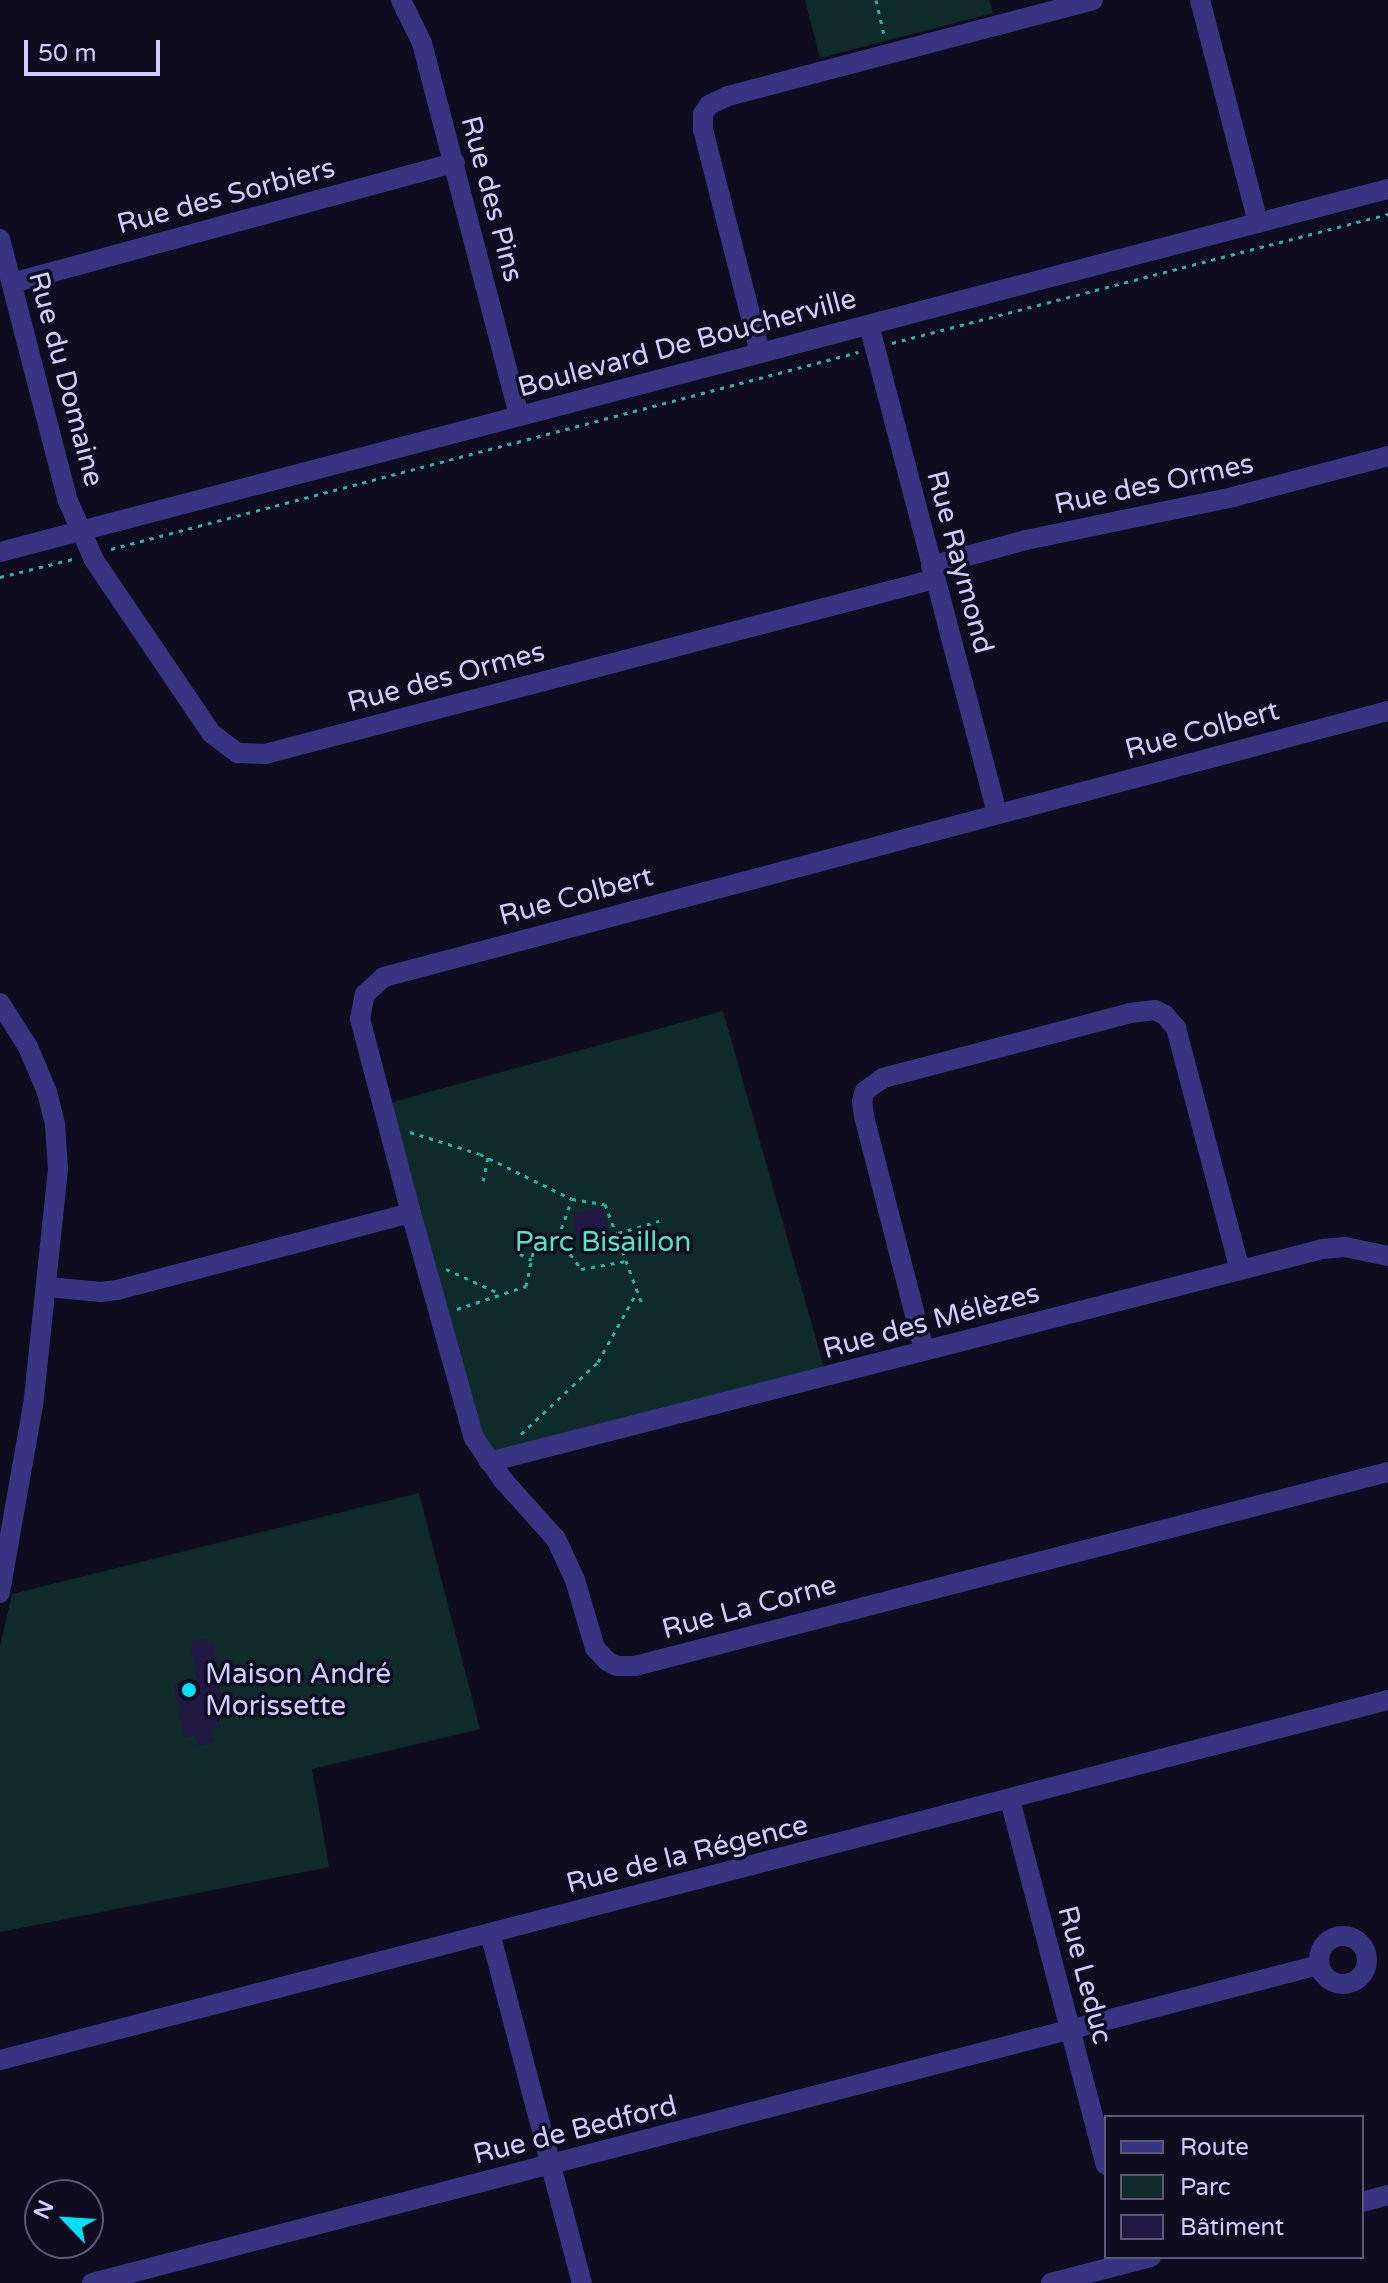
<!DOCTYPE html>
<meta charset="utf-8">
<style>
body{margin:0}
#map{position:relative;width:1388px;height:2283px;overflow:hidden;background:#0f0c20;font-family:"Varela Round",sans-serif}
div>[style]{position:absolute}
.green>*{inset:0;background:#0e2a29}
.building>*{inset:0;background:#201742}
.path>*{height:3px;margin-top:-1.5px;transform-origin:0;background:repeating-linear-gradient(90deg,#27b6ae 0 4px,transparent 0 10px)}
.minor>*{height:20px;margin:-10px;padding:0 10px;transform-origin:10px;border-radius:10px;background:#373482}
.minor>.ring{margin:-10px;padding:0;box-sizing:content-box;background:none;border:20px solid #373482;border-radius:50%}
.dots>*{width:22px;height:22px;translate:-50% -50%;box-sizing:border-box;border:4px solid #0f0c20;border-radius:50%}
span{translate:-50% -50%;white-space:nowrap;text-align:center;line-height:1.15;-webkit-text-stroke:7px #0f0c20;paint-order:stroke}
.street-label{font-size:28px;color:#d1cbff}
.park-label{font-size:28px;color:#51e4c0}
.poi-label{font-size:28px;color:#d1cbff}
.left{translate:0 -50%;text-align:left}
.legend{position:absolute;left:1104px;top:2115px;width:260px;height:144px;box-sizing:border-box;background:#0f0c20;border:2px solid #5d5879;margin:0;padding:10px 14px;list-style:none;font-size:24px;color:#d1cbff}
.legend li{display:flex;align-items:center;gap:16px;height:40px}
.legend b{width:40px;border:2px solid #5d5879}
.north{position:absolute;left:24px;top:2179px;width:80px;height:80px;box-sizing:border-box;background:#0f0c20;border:2px solid #5d5879;border-radius:50%;rotate:295deg;font-size:22px;font-weight:700;line-height:32px;text-align:center;color:#d1cbff}
.north::after{content:'';display:block;margin:auto;width:28px;height:36px;background:#00ddf6;clip-path:polygon(50% 0,100% 100%,50% 72%,0 100%)}
.scale{position:absolute;left:24px;top:40px;width:136px;height:36px;box-sizing:border-box;border:4px solid #d1cbff;border-top:0;padding-left:10px;font-size:24px;line-height:28px;white-space:nowrap;color:#d1cbff;-webkit-text-stroke:6px #0f0c20;paint-order:stroke}
</style>
<div id="map">
<div class="green">
<i style="clip-path:polygon(805px 0,989px 0,993px 13px,820px 58px)"></i>
<i style="clip-path:polygon(723px 1011px,827px 1378px,489px 1462px,382px 1105px)"></i>
<i style="clip-path:polygon(419px 1493px,480px 1729px,312px 1769px,329px 1867px,0 1932px,0 1646px,12px 1594px)"></i>
</div>
<div class="building">
<i style="clip-path:polygon(603px 1207px,609px 1234px,578px 1239px,573px 1214px)"></i>
<i style="clip-path:polygon(206px 1638px,208px 1646px,214px 1644px,222px 1706px,215px 1708px,220px 1727px,211px 1729px,215px 1742px,198px 1746px,195px 1735px,184px 1738px,174px 1685px,197px 1680px,191px 1649px,193px 1641px)"></i>
</div>
<div class="path">
<i style="left:876px;top:0;width:35px;rotate:77deg"></i>
<i style="left:892px;top:343px;width:513px;rotate:-14.58deg"></i>
<i style="left:111px;top:549px;width:773px;rotate:-14.77deg"></i>
<i style="left:0;top:577px;width:75px;rotate:-13.9deg"></i>
<i style="left:410px;top:1132px;width:73px;rotate:17.4deg"></i>
<i style="left:480px;top:1154px;width:102px;rotate:26.1deg"></i>
<i style="left:572px;top:1199px;width:33px;rotate:9deg"></i>
<i style="left:605px;top:1204px;width:107px;rotate:69.7deg"></i>
<i style="left:483px;top:1181px;width:24px;rotate:-78deg"></i>
<i style="left:618px;top:1233px;width:43px;rotate:-16.3deg"></i>
<i style="left:558px;top:1238px;width:39px;rotate:53deg"></i>
<i style="left:581px;top:1269px;width:46px;rotate:-10.1deg"></i>
<i style="left:520px;top:1254px;width:13px;rotate:27deg"></i>
<i style="left:446px;top:1269px;width:60px;rotate:24.4deg"></i>
<i style="left:457px;top:1309px;width:73px;rotate:-18.4deg"></i>
<i style="left:526px;top:1286px;width:48px;rotate:-78deg"></i>
<i style="left:536px;top:1239px;width:22px;rotate:-3deg"></i>
<i style="left:558px;top:1238px;width:41px;rotate:-70.3deg"></i>
<i style="left:521px;top:1434px;width:105px;rotate:-43.1deg"></i>
<i style="left:598px;top:1362px;width:82px;rotate:-60.9deg"></i>
</div>
<div class="minor">
<i style="left:401px;top:0;width:48px;rotate:64deg"></i>
<i style="left:422px;top:43px;width:385px;rotate:75.4deg"></i>
<i style="left:1200px;top:0;width:230px;rotate:75.4deg"></i>
<i style="left:0;top:239px;width:271px;rotate:75.5deg"></i>
<i style="left:68px;top:501px;width:64px;rotate:66.2deg"></i>
<i style="left:94px;top:560px;width:209px;rotate:55.9deg"></i>
<i style="left:211px;top:733px;width:34px;rotate:37deg"></i>
<i style="left:238px;top:753px;width:27px;rotate:2deg"></i>
<i style="left:265px;top:754px;width:692px;rotate:-14.64deg"></i>
<i style="left:12px;top:283px;width:459px;rotate:-15.2deg"></i>
<i style="left:869px;top:325px;width:505px;rotate:75.3deg"></i>
<i style="left:760px;top:353px;width:230px;rotate:-104.3deg"></i>
<i style="left:703px;top:130px;width:16px;rotate:-90deg"></i>
<i style="left:703px;top:114px;width:11px;rotate:-56deg"></i>
<i style="left:709px;top:105px;width:21px;rotate:-25deg"></i>
<i style="left:728px;top:96px;width:377px;rotate:-14.7deg"></i>
<i style="left:0;top:552px;width:1435px;rotate:-14.66deg"></i>
<i style="left:931px;top:566px;width:98px;rotate:-15.3deg"></i>
<i style="left:1026px;top:540px;width:211px;rotate:-11.7deg"></i>
<i style="left:1233px;top:497px;width:160px;rotate:-14.8deg"></i>
<i style="left:0;top:1003px;width:52px;rotate:57.5deg"></i>
<i style="left:28px;top:1047px;width:49px;rotate:67.1deg"></i>
<i style="left:47px;top:1092px;width:33px;rotate:76deg"></i>
<i style="left:55px;top:1124px;width:45px;rotate:86.2deg"></i>
<i style="left:58px;top:1169px;width:237px;rotate:96deg"></i>
<i style="left:33px;top:1405px;width:191px;rotate:100deg"></i>
<i style="left:411px;top:1213px;width:234px;rotate:74.4deg"></i>
<i style="left:474px;top:1438px;width:51px;rotate:55.4deg"></i>
<i style="left:503px;top:1480px;width:79px;rotate:48.1deg"></i>
<i style="left:556px;top:1539px;width:45px;rotate:65.1deg"></i>
<i style="left:575px;top:1580px;width:71px;rotate:73.6deg"></i>
<i style="left:595px;top:1648px;width:18px;rotate:47deg"></i>
<i style="left:607px;top:1661px;width:11px;rotate:27deg"></i>
<i style="left:617px;top:1666px;width:18px"></i>
<i style="left:635px;top:1666px;width:778px;rotate:-14.45deg"></i>
<i style="left:48px;top:1287px;width:53px;rotate:5.4deg"></i>
<i style="left:101px;top:1292px;width:16px;rotate:-7deg"></i>
<i style="left:117px;top:1290px;width:304px;rotate:-14.7deg"></i>
<i style="left:411px;top:1213px;width:201px;rotate:-104.7deg"></i>
<i style="left:360px;top:1019px;width:25px;rotate:-79deg"></i>
<i style="left:365px;top:994px;width:25px;rotate:-42deg"></i>
<i style="left:384px;top:977px;width:1039px;rotate:-14.84deg"></i>
<i style="left:924px;top:1350px;width:241px;rotate:-104.4deg"></i>
<i style="left:864px;top:1117px;width:16px;rotate:-97deg"></i>
<i style="left:862px;top:1101px;width:10px;rotate:-73deg"></i>
<i style="left:865px;top:1091px;width:22px;rotate:-36deg"></i>
<i style="left:883px;top:1078px;width:255px;rotate:-14.7deg"></i>
<i style="left:1130px;top:1013px;width:25px;rotate:-7deg"></i>
<i style="left:1155px;top:1010px;width:11px;rotate:27deg"></i>
<i style="left:1165px;top:1015px;width:17px;rotate:50deg"></i>
<i style="left:1176px;top:1028px;width:250px;rotate:75.2deg"></i>
<i style="left:489px;top:1462px;width:861px;rotate:-14.33deg"></i>
<i style="left:1323px;top:1249px;width:22px;rotate:-5deg"></i>
<i style="left:1345px;top:1247px;width:44px;rotate:11.8deg"></i>
<i style="left:1010px;top:1800px;width:377px;rotate:75.3deg"></i>
<i style="left:490px;top:1933px;width:362px;rotate:75.3deg"></i>
<i class="ring" style="left:1319px;top:1936px;width:28px;height:28px"></i>
<i style="left:0;top:2060px;width:1434px;rotate:-14.54deg"></i>
<i style="left:1362px;top:2202px;width:27px;rotate:-15deg"></i>
<i style="left:92px;top:2283px;width:1268px;rotate:-14.53deg"></i>
<i style="left:1051px;top:2283px;width:103px;rotate:-14.6deg"></i>
</div>
<div class="dots">
<i style="left:189px;top:1690px;background:#00ddf6"></i>
</div>
<div class="street-label">
<span style="left:226px;top:196px;rotate:-15deg">Rue des Sorbiers</span>
<span style="left:492px;top:199px;rotate:75deg">Rue des Pins</span>
<span style="left:687px;top:343px;rotate:-15deg">Boulevard De Boucherville</span>
<span style="left:66px;top:379px;rotate:75deg">Rue du Domaine</span>
<span style="left:1154px;top:484px;rotate:-12deg">Rue des Ormes</span>
<span style="left:960px;top:562px;rotate:75deg">Rue Raymond</span>
<span style="left:446px;top:677px;rotate:-15deg">Rue des Ormes</span>
<span style="left:1202px;top:730px;rotate:-15deg">Rue Colbert</span>
<span style="left:576px;top:896px;rotate:-15deg">Rue Colbert</span>
<span style="left:931px;top:1321px;rotate:-15deg">Rue des Mélèzes</span>
<span style="left:749px;top:1607px;rotate:-15deg">Rue La Corne</span>
<span style="left:687px;top:1854px;rotate:-14deg">Rue de la Régence</span>
<span style="left:1085px;top:1975px;rotate:75deg">Rue Leduc</span>
<span style="left:575px;top:2130px;rotate:-14deg">Rue de Bedford</span>
</div>
<div class="park-label">
<span style="left:603px;top:1242px">Parc Bisaillon</span>
</div>
<div class="poi-label">
<span class="left" style="left:205px;top:1690px">Maison André<br>Morissette</span>
</div>
<ul class="legend">
<li><b style="height:10px;background:#373482"></b>Route</li>
<li><b style="height:22px;background:#0e2a29"></b>Parc</li>
<li><b style="height:22px;background:#201742"></b>Bâtiment</li>
</ul>
<div class="north">N</div>
<div class="scale">50 m</div>
</div>
